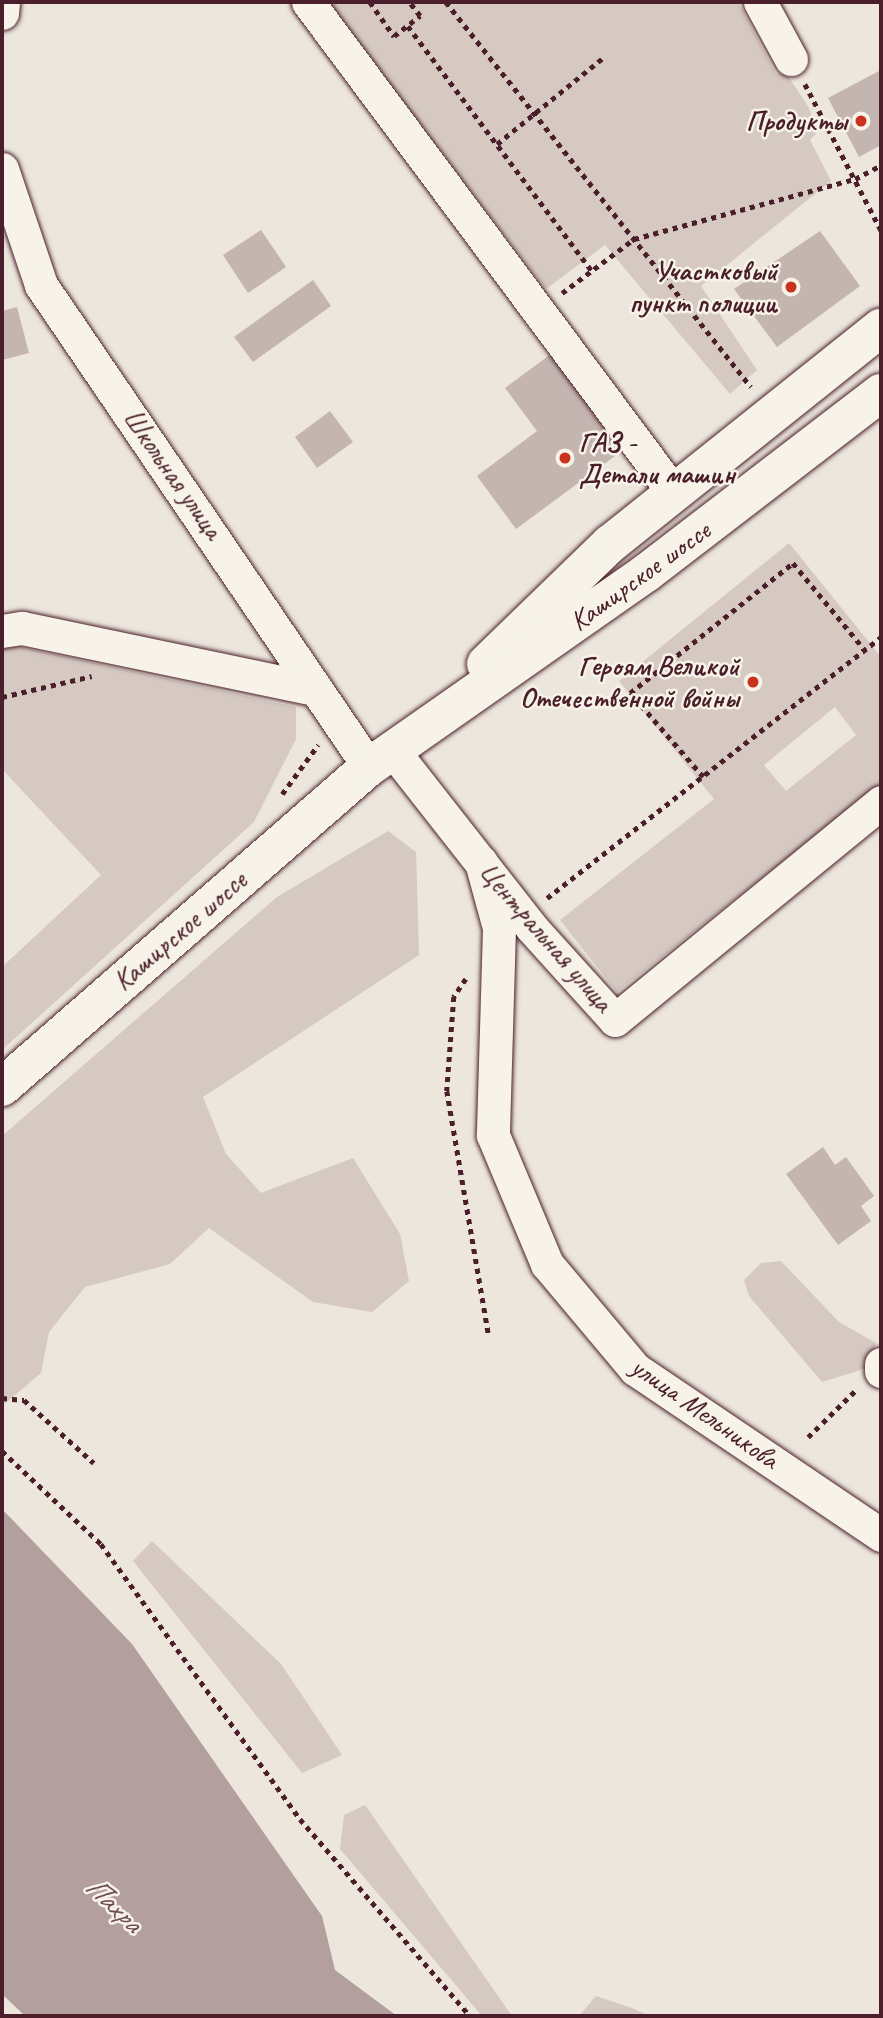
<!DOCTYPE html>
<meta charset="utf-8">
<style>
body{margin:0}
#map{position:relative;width:883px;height:2018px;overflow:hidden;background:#ece6dd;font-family:Caveat,sans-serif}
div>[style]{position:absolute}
.green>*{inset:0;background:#d5c9c2}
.water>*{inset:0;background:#b39f9d}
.building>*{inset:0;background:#c4b5b0}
.path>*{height:4.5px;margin-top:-2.25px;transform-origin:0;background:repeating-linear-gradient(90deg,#4a1f2b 0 5px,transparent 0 10px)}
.roads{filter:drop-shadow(0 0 2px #4a1f2b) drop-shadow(0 0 2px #4a1f2b)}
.minor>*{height:33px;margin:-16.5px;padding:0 16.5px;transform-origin:16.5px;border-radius:16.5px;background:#f7f3e8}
.major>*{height:38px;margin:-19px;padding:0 19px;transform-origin:19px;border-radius:19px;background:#f7f3e8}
.dots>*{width:19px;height:19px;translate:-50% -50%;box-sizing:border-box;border:4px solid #f7f3e8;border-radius:50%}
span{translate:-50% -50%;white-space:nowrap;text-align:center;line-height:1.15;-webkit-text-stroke:5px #f7f3e8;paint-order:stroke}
.poi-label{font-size:28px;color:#4a1f2b;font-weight:700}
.right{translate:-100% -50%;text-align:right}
.left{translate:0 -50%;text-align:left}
.street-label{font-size:28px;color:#4a1f2b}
.water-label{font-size:30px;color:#6f4c53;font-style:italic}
.frame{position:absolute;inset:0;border:4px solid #4a1f2b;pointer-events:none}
</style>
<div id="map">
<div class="green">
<i style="clip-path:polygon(327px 2px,738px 2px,776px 74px,786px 73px,809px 108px,816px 134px,810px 140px,831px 181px,701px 286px,757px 370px,730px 394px,605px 245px,546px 289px)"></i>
<i style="clip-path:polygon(evenodd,789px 543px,881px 657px,881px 784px,617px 992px,560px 920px,714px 799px,619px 681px,789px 543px,835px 707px,856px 735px,786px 791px,764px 765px,835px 707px)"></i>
<i style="clip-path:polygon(2px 643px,296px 707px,296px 739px,254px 822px,2px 1050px,2px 967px,101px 875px,2px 769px)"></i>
<i style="clip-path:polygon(388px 831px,416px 852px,419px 955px,203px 1097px,226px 1154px,261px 1193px,353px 1158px,400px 1234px,409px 1281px,372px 1312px,313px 1302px,209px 1228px,170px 1264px,85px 1287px,49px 1332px,41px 1373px,2px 1406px,2px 1136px,277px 897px)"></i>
<i style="clip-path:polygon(781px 1261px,839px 1322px,876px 1343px,867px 1368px,822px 1382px,749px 1296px,744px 1280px,761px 1263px)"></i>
<i style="clip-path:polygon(152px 1541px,281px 1664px,342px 1755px,302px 1773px,133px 1561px)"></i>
<i style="clip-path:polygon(365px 1805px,512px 2016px,513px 2016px,482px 2016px,340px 1849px,344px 1815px)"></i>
<i style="clip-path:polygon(596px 1996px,632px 2008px,650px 2016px,579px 2016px)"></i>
</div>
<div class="water">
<i style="clip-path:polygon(2px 1509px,132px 1644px,322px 1916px,335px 1970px,397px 2016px,25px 2016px,2px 1994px)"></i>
</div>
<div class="building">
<i style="clip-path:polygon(881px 70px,881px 145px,859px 157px,828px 98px)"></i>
<i style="clip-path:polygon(261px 230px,286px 267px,248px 293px,223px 255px)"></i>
<i style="clip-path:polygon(820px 231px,860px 286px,777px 347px,734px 289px)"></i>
<i style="clip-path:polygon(313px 280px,331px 306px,253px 362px,234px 337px)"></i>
<i style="clip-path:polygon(17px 307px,29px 353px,2px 360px,2px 311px)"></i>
<i style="clip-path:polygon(551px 354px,623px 450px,516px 529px,477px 476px,537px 431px,505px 388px)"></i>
<i style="clip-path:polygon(330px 411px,353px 442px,317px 468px,295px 437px)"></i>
<i style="clip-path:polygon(823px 1147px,835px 1165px,846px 1157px,874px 1196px,861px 1206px,871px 1221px,838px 1245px,786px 1174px)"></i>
</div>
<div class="path">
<i style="left:370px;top:2px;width:42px;rotate:54.8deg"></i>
<i style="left:394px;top:36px;width:33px;rotate:-38deg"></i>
<i style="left:420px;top:16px;width:18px;rotate:-128deg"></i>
<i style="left:446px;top:2px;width:491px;rotate:51.6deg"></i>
<i style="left:408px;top:26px;width:306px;rotate:53.1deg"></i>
<i style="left:805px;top:84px;width:165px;rotate:62.5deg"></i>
<i style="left:497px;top:144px;width:136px;rotate:-39.1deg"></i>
<i style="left:562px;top:293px;width:90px;rotate:-36.9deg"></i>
<i style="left:634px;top:239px;width:229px;rotate:-15.2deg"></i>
<i style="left:855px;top:179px;width:30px;rotate:-28deg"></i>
<i style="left:2px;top:697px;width:92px;rotate:-13.1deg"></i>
<i style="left:703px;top:777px;width:111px;rotate:-131deg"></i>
<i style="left:630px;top:693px;width:208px;rotate:-38.6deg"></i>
<i style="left:793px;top:563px;width:113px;rotate:50.4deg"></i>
<i style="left:282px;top:794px;width:61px;rotate:-53.7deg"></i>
<i style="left:547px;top:898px;width:424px;rotate:-38deg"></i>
<i style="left:466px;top:979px;width:22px;rotate:124deg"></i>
<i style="left:454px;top:997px;width:94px;rotate:94.3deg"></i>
<i style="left:447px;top:1091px;width:249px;rotate:80.3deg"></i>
<i style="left:2px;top:1398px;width:22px;rotate:5deg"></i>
<i style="left:24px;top:1400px;width:94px;rotate:42deg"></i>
<i style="left:808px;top:1437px;width:69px;rotate:-44.4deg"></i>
<i style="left:2px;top:1451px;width:136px;rotate:43.2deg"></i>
<i style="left:101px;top:1544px;width:339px;rotate:54.1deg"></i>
<i style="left:300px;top:1819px;width:260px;rotate:49.2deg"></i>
</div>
<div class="roads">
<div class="minor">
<i style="left:308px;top:2px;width:612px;rotate:53.3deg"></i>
<i style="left:760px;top:2px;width:65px;rotate:61.5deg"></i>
<i style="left:2px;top:13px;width:11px;rotate:-85deg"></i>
<i style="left:2px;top:169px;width:122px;rotate:71.4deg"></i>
<i style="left:41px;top:285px;width:583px;rotate:55.76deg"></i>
<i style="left:2px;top:631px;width:20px;rotate:-9deg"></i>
<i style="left:22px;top:628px;width:298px;rotate:11.8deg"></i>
<i style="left:394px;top:752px;width:222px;rotate:51.9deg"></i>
<i style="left:531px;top:927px;width:125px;rotate:47.9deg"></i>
<i style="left:615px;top:1020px;width:344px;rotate:-39.3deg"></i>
<i style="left:481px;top:862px;width:68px;rotate:74.7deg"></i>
<i style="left:499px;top:928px;width:207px;rotate:91.7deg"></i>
<i style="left:493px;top:1135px;width:140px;rotate:67.3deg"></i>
<i style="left:547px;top:1264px;width:137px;rotate:50deg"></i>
<i style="left:635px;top:1369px;width:297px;rotate:34deg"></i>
<i style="left:881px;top:1364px;width:7px;rotate:90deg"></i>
</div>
<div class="major">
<i style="left:486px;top:664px;width:173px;rotate:-44.1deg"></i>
<i style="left:610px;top:544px;width:347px;rotate:-38.6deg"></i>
<i style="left:2px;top:1087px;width:487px;rotate:-41.1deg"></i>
<i style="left:369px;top:767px;width:338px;rotate:-35deg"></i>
<i style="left:646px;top:573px;width:296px;rotate:-37.5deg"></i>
</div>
</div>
<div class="dots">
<i style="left:861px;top:121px;background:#c8321e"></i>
<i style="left:791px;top:287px;background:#c8321e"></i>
<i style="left:565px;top:458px;background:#c8321e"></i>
<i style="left:753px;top:682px;background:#c8321e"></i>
</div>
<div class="poi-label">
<span class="right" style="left:847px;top:121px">Продукты</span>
<span class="right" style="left:777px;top:287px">Участковый<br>пункт полиции</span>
<span class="left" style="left:579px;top:458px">ГАЗ -<br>Детали машин</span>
<span class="right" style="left:739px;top:682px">Героям Великой<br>Отечественной войны</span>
</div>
<div class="street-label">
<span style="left:173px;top:474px;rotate:55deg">Школьная улица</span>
<span style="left:640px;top:576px;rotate:-36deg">Каширское шоссе</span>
<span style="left:180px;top:931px;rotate:-41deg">Каширское шоссе</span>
<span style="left:546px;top:937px;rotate:49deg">Центральная улица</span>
<span style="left:705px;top:1413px;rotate:35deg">улица Мельникова</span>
</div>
<div class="water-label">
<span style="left:114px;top:1904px;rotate:44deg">Пахра</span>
</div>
<div class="frame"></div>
</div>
